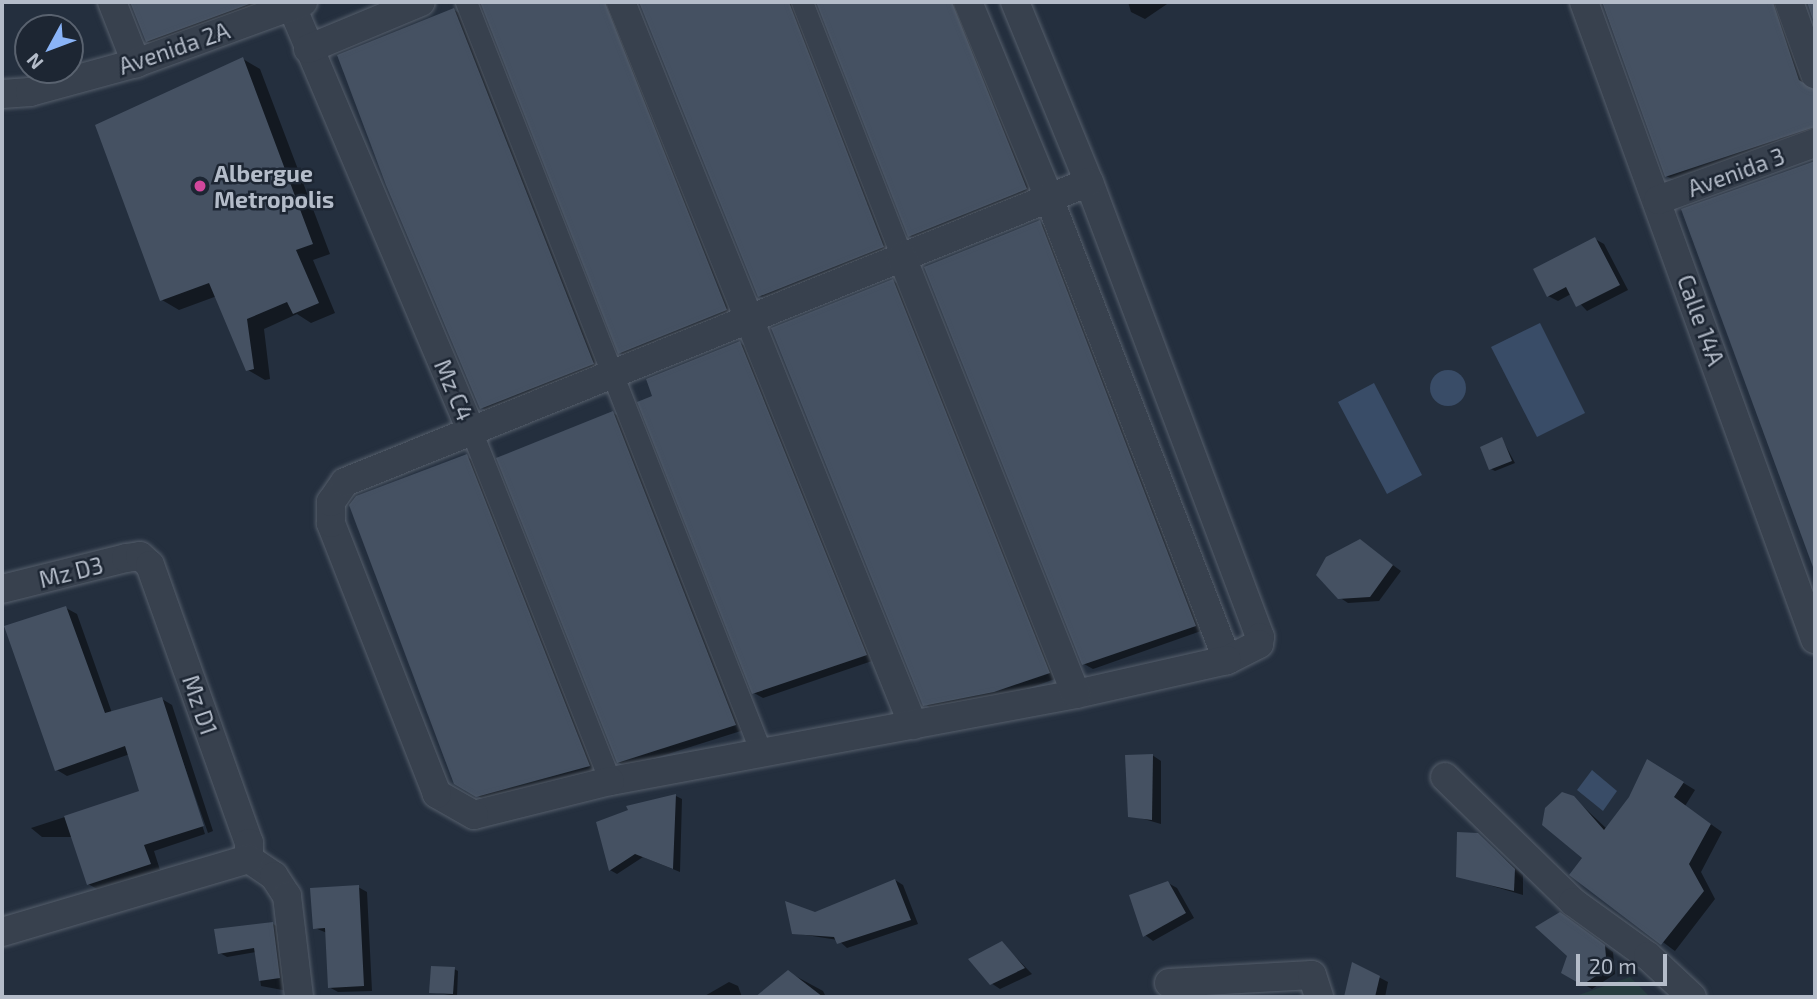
<!DOCTYPE html>
<style>
body{margin:0}
#map{position:relative;width:1817px;height:999px;overflow:hidden;background:#242f3e;font-family:"Exo 2",sans-serif}
div>[style]{position:absolute}
.green>*{inset:0;background:#263c3f}
.water>*{inset:0;background:#394c67}
.round{border-radius:50%}
.shadow>*{inset:0;background:#0007}
.building>*{inset:0;background:#455162}
.roads{filter:drop-shadow(0 0 2px #565f6c) drop-shadow(0 0 2px #565f6c)}
.pedestrian>*{height:21px;margin:-10.5px;padding:0 10.5px;transform-origin:10.5px;border-radius:10.5px;background:#38414e}
.minor>*{height:28px;margin:-14px;padding:0 14px;transform-origin:14px;border-radius:14px;background:#38414e}
.dots>*{width:19px;height:19px;translate:-50% -50%;box-sizing:border-box;border:4px solid #1d2633;border-radius:50%}
span{translate:-50% -50%;white-space:nowrap;text-align:center;line-height:1.15;-webkit-text-stroke:5px #1d2633;paint-order:stroke}
.street-label{font-size:23px;color:#b4bcc9}
.poi-label{font-size:23px;color:#b4bcc9;font-weight:700}
.left{translate:0 -50%;text-align:left}
.frame{position:absolute;inset:0;border:4px solid #b4bcc9;pointer-events:none}
.north{position:absolute;left:14px;top:14px;width:70px;height:70px;box-sizing:border-box;background:#1d2633;border:2px solid #59626f;border-radius:50%;rotate:229deg;font-size:19px;font-weight:700;line-height:28px;text-align:center;color:#b4bcc9}
.north::after{content:'';display:block;margin:auto;width:24px;height:32px;background:#8ab4f8;clip-path:polygon(50% 0,100% 100%,50% 72%,0 100%)}
.scale{position:absolute;left:1576px;top:954px;width:91px;height:32px;box-sizing:border-box;border:4px solid #b4bcc9;border-top:0;padding-left:9px;font-size:21px;line-height:24px;white-space:nowrap;color:#b4bcc9;-webkit-text-stroke:5px #1d2633;paint-order:stroke}
</style>
<div id="map">
<div class="green">
<i style="clip-path:polygon(1630px 977px,1650px 997px,1573px 997px)"></i>
</div>
<div class="water">
<i style="clip-path:polygon(1540px 323px,1585px 413px,1537px 437px,1491px 347px)"></i>
<i class="round" style="left:1430px;top:370px;width:36px;height:36px"></i>
<i style="clip-path:polygon(1374px 383px,1422px 475px,1387px 494px,1338px 402px)"></i>
<i style="clip-path:polygon(1592px 770px,1617px 791px,1603px 811px,1577px 790px)"></i>
</div>
<div class="shadow">
<i style="clip-path:polygon(132px 2px,277px 2px,156px 46px,147px 41px)"></i>
<i style="clip-path:polygon(481px 2px,616px 2px,735px 315px,629px 358px,620px 353px)"></i>
<i style="clip-path:polygon(641px 2px,803px 2px,892px 252px,769px 301px,760px 296px)"></i>
<i style="clip-path:polygon(818px 2px,963px 2px,1035px 194px,919px 241px,910px 236px)"></i>
<i style="clip-path:polygon(1128px 2px,1170px 2px,1145px 19px,1131px 12px)"></i>
<i style="clip-path:polygon(1602px 2px,1783px 2px,1809px 87px,1815px 92px,1815px 133px,1676px 181px,1666px 176px)"></i>
<i style="clip-path:polygon(454px 10px,463px 15px,602px 369px,491px 413px,482px 408px)"></i>
<i style="clip-path:polygon(243px 59px,260px 69px,330px 254px,313px 260px,335px 313px,311px 323px,297px 314px,264px 329px,270px 379px,265px 380px,248px 370px,217px 296px,179px 310px,162px 300px)"></i>
<i style="clip-path:polygon(1815px 162px,1815px 562px,1683px 210px)"></i>
<i style="clip-path:polygon(1039px 222px,1048px 227px,1204px 630px,1093px 669px,1084px 664px)"></i>
<i style="clip-path:polygon(1595px 239px,1604px 244px,1628px 290px,1587px 311px,1571px 294px,1558px 301px,1548px 296px)"></i>
<i style="clip-path:polygon(893px 281px,902px 286px,1058px 678px,1004px 697px,934px 710px,925px 704px)"></i>
<i style="clip-path:polygon(740px 343px,749px 348px,875px 660px,763px 698px,754px 693px,655px 397px)"></i>
<i style="clip-path:polygon(613px 413px,622px 418px,744px 730px,627px 767px,618px 762px)"></i>
<i style="clip-path:polygon(1502px 439px,1515px 463px,1495px 471px,1491px 469px)"></i>
<i style="clip-path:polygon(466px 456px,475px 462px,598px 771px,487px 801px,455px 783px)"></i>
<i style="clip-path:polygon(1360px 541px,1401px 571px,1379px 601px,1348px 603px,1339px 597px)"></i>
<i style="clip-path:polygon(66px 608px,77px 614px,112px 713px,162px 699px,172px 705px,213px 831px,208px 833px,163px 705px,205px 834px,154px 851px,160px 870px,99px 890px,88px 884px,73px 837px,42px 837px,31px 828px,142px 792px,130px 754px,67px 776px,57px 770px)"></i>
<i style="clip-path:polygon(1152px 755px,1161px 761px,1161px 824px,1130px 815px)"></i>
<i style="clip-path:polygon(1648px 761px,1695px 790px,1685px 806px,1722px 832px,1701px 872px,1715px 899px,1675px 951px,1571px 875px,1585px 858px,1573px 797px,1607px 829px,1631px 798px)"></i>
<i style="clip-path:polygon(676px 796px,682px 799px,680px 872px,643px 857px,617px 874px,610px 870px)"></i>
<i style="clip-path:polygon(1478px 835px,1523px 875px,1523px 895px,1458px 876px)"></i>
<i style="clip-path:polygon(895px 880px,903px 885px,918px 924px,847px 948px,838px 940px,793px 933px,815px 914px)"></i>
<i style="clip-path:polygon(1168px 883px,1177px 888px,1194px 918px,1153px 941px,1145px 935px)"></i>
<i style="clip-path:polygon(358px 887px,367px 892px,372px 991px,338px 992px,329px 987px,327px 933px,315px 928px)"></i>
<i style="clip-path:polygon(1569px 920px,1613px 952px,1615px 974px,1592px 989px,1563px 972px,1570px 956px)"></i>
<i style="clip-path:polygon(273px 924px,280px 928px,288px 991px,261px 986px,256px 952px,227px 957px,220px 953px)"></i>
<i style="clip-path:polygon(1002px 943px,1032px 974px,1000px 989px,991px 983px)"></i>
<i style="clip-path:polygon(1353px 964px,1388px 982px,1385px 997px,1345px 997px)"></i>
<i style="clip-path:polygon(454px 969px,458px 971px,457px 996px,431px 992px)"></i>
<i style="clip-path:polygon(788px 972px,823px 991px,826px 997px,758px 997px)"></i>
<i style="clip-path:polygon(729px 982px,738px 986px,742px 997px,703px 997px)"></i>
<i style="clip-path:polygon(1291px 995px,1296px 997px,1230px 997px)"></i>
</div>
<div class="building">
<i style="clip-path:polygon(130px 2px,255px 2px,146px 42px)"></i>
<i style="clip-path:polygon(480px 2px,605px 2px,727px 310px,618px 354px)"></i>
<i style="clip-path:polygon(639px 2px,789px 2px,884px 247px,758px 297px)"></i>
<i style="clip-path:polygon(816px 2px,952px 2px,1027px 189px,908px 237px)"></i>
<i style="clip-path:polygon(1602px 2px,1773px 2px,1799px 80px,1815px 90px,1815px 127px,1665px 177px)"></i>
<i style="clip-path:polygon(1807px 2px,1815px 2px,1815px 26px)"></i>
<i style="clip-path:polygon(454px 8px,594px 364px,480px 409px,386px 185px,337px 55px)"></i>
<i style="clip-path:polygon(243px 57px,313px 244px,296px 250px,319px 303px,293px 314px,287px 302px,247px 319px,254px 369px,246px 371px,209px 283px,160px 301px,95px 125px)"></i>
<i style="clip-path:polygon(1815px 161px,1815px 567px,1813px 567px,1681px 209px)"></i>
<i style="clip-path:polygon(1040px 220px,1196px 626px,1082px 665px,924px 267px)"></i>
<i style="clip-path:polygon(1595px 237px,1620px 285px,1576px 307px,1566px 287px,1547px 297px,1533px 269px)"></i>
<i style="clip-path:polygon(893px 279px,1050px 673px,994px 692px,923px 706px,771px 328px)"></i>
<i style="clip-path:polygon(740px 341px,867px 655px,752px 694px,637px 402px,652px 396px,646px 379px)"></i>
<i style="clip-path:polygon(613px 411px,736px 725px,617px 763px,496px 458px)"></i>
<i style="clip-path:polygon(1502px 437px,1512px 461px,1489px 470px,1480px 447px)"></i>
<i style="clip-path:polygon(467px 454px,590px 766px,476px 797px,454px 784px,349px 505px,356px 496px)"></i>
<i style="clip-path:polygon(1360px 539px,1393px 565px,1370px 597px,1338px 599px,1316px 575px,1326px 557px)"></i>
<i style="clip-path:polygon(66px 606px,105px 713px,162px 697px,204px 826px,144px 845px,151px 864px,87px 885px,64px 816px,139px 791px,125px 746px,55px 771px,4px 626px)"></i>
<i style="clip-path:polygon(1153px 754px,1152px 820px,1128px 817px,1125px 755px)"></i>
<i style="clip-path:polygon(1647px 759px,1684px 782px,1674px 797px,1711px 824px,1689px 864px,1704px 891px,1661px 945px,1569px 875px,1582px 858px,1542px 825px,1545px 808px,1562px 792px,1574px 796px,1604px 830px,1629px 797px)"></i>
<i style="clip-path:polygon(676px 794px,673px 869px,635px 854px,609px 871px,596px 822px,628px 810px,626px 806px)"></i>
<i style="clip-path:polygon(1457px 832px,1478px 833px,1515px 869px,1514px 891px,1456px 877px)"></i>
<i style="clip-path:polygon(895px 879px,911px 920px,837px 944px,834px 937px,792px 934px,785px 901px,815px 912px)"></i>
<i style="clip-path:polygon(1168px 881px,1186px 913px,1143px 937px,1129px 895px)"></i>
<i style="clip-path:polygon(359px 885px,364px 986px,328px 988px,325px 928px,313px 929px,310px 888px)"></i>
<i style="clip-path:polygon(1560px 912px,1605px 945px,1607px 969px,1582px 985px,1561px 973px,1567px 956px,1535px 927px)"></i>
<i style="clip-path:polygon(273px 922px,280px 978px,259px 981px,254px 948px,218px 954px,214px 929px)"></i>
<i style="clip-path:polygon(1002px 941px,1025px 968px,990px 985px,968px 959px)"></i>
<i style="clip-path:polygon(1352px 962px,1380px 976px,1375px 997px,1344px 997px)"></i>
<i style="clip-path:polygon(431px 966px,455px 967px,453px 994px,429px 993px)"></i>
<i style="clip-path:polygon(788px 970px,823px 997px,755px 997px)"></i>
</div>
<div class="roads">
<div class="pedestrian">
<i style="left:466px;top:2px;width:806px;rotate:68.53deg"></i>
<i style="left:802px;top:2px;width:274px;rotate:68.6deg"></i>
<i style="left:471px;top:430px;width:378px;rotate:68.4deg"></i>
</div>
<div class="minor">
<i style="left:112px;top:2px;width:66px;rotate:68.5deg"></i>
<i style="left:290px;top:2px;width:465px;rotate:67.1deg"></i>
<i style="left:621px;top:2px;width:780px;rotate:68.01deg"></i>
<i style="left:968px;top:2px;width:212px;rotate:67.5deg"></i>
<i style="left:1049px;top:198px;width:495px;rotate:68.9deg"></i>
<i style="left:1015px;top:2px;width:195px;rotate:67.7deg"></i>
<i style="left:1089px;top:182px;width:486px;rotate:69.4deg"></i>
<i style="left:1260px;top:637px;width:7px;rotate:98deg"></i>
<i style="left:1259px;top:644px;width:36px;rotate:153deg"></i>
<i style="left:1227px;top:660px;width:155px;rotate:167.3deg"></i>
<i style="left:1076px;top:694px;width:474px;rotate:169.4deg"></i>
<i style="left:610px;top:781px;width:140px;rotate:166deg"></i>
<i style="left:474px;top:815px;width:43px;rotate:-150.4deg"></i>
<i style="left:437px;top:794px;width:291px;rotate:-111.4deg"></i>
<i style="left:331px;top:523px;width:21px;rotate:-90deg"></i>
<i style="left:331px;top:502px;width:24px;rotate:-55deg"></i>
<i style="left:345px;top:482px;width:802px;rotate:-21.96deg"></i>
<i style="left:1584px;top:2px;width:678px;rotate:70.07deg"></i>
<i style="left:1789px;top:2px;width:77px;rotate:70.1deg"></i>
<i style="left:308px;top:49px;width:122px;rotate:-22.6deg"></i>
<i style="left:2px;top:94px;width:28px;rotate:-4deg"></i>
<i style="left:30px;top:92px;width:110px;rotate:-15.3deg"></i>
<i style="left:136px;top:63px;width:178px;rotate:-20.1deg"></i>
<i style="left:1658px;top:200px;width:167px;rotate:-20deg"></i>
<i style="left:902px;top:257px;width:470px;rotate:68.3deg"></i>
<i style="left:2px;top:589px;width:128px;rotate:-14deg"></i>
<i style="left:126px;top:558px;width:14px;rotate:-8deg"></i>
<i style="left:140px;top:556px;width:13px;rotate:42deg"></i>
<i style="left:150px;top:565px;width:295px;rotate:70.4deg"></i>
<i style="left:249px;top:843px;width:16px;rotate:90deg"></i>
<i style="left:1445px;top:777px;width:179px;rotate:44.3deg"></i>
<i style="left:1573px;top:902px;width:92px;rotate:35.8deg"></i>
<i style="left:1648px;top:956px;width:60px;rotate:43deg"></i>
<i style="left:249px;top:859px;width:30px;rotate:34deg"></i>
<i style="left:274px;top:876px;width:24px;rotate:57deg"></i>
<i style="left:287px;top:896px;width:102px;rotate:83.2deg"></i>
<i style="left:2px;top:932px;width:258px;rotate:-16.5deg"></i>
<i style="left:1169px;top:983px;width:143px;rotate:-3.2deg"></i>
<i style="left:1312px;top:975px;width:23px;rotate:72deg"></i>
</div>
</div>
<div class="dots">
<i style="left:200px;top:186px;background:#d1479c"></i>
</div>
<div class="street-label">
<span style="left:174px;top:48px;rotate:-19deg">Avenida 2A</span>
<span style="left:1736px;top:172px;rotate:-20deg">Avenida 3</span>
<span style="left:1701px;top:320px;rotate:70deg">Calle 14A</span>
<span style="left:454px;top:390px;rotate:67deg">Mz C4</span>
<span style="left:71px;top:572px;rotate:-14deg">Mz D3</span>
<span style="left:200px;top:705px;rotate:71deg">Mz D1</span>
</div>
<div class="poi-label">
<span class="left" style="left:214px;top:186px">Albergue<br>Metropolis</span>
</div>
<div class="frame"></div>
<div class="north">N</div>
<div class="scale">20 m</div>
</div>
